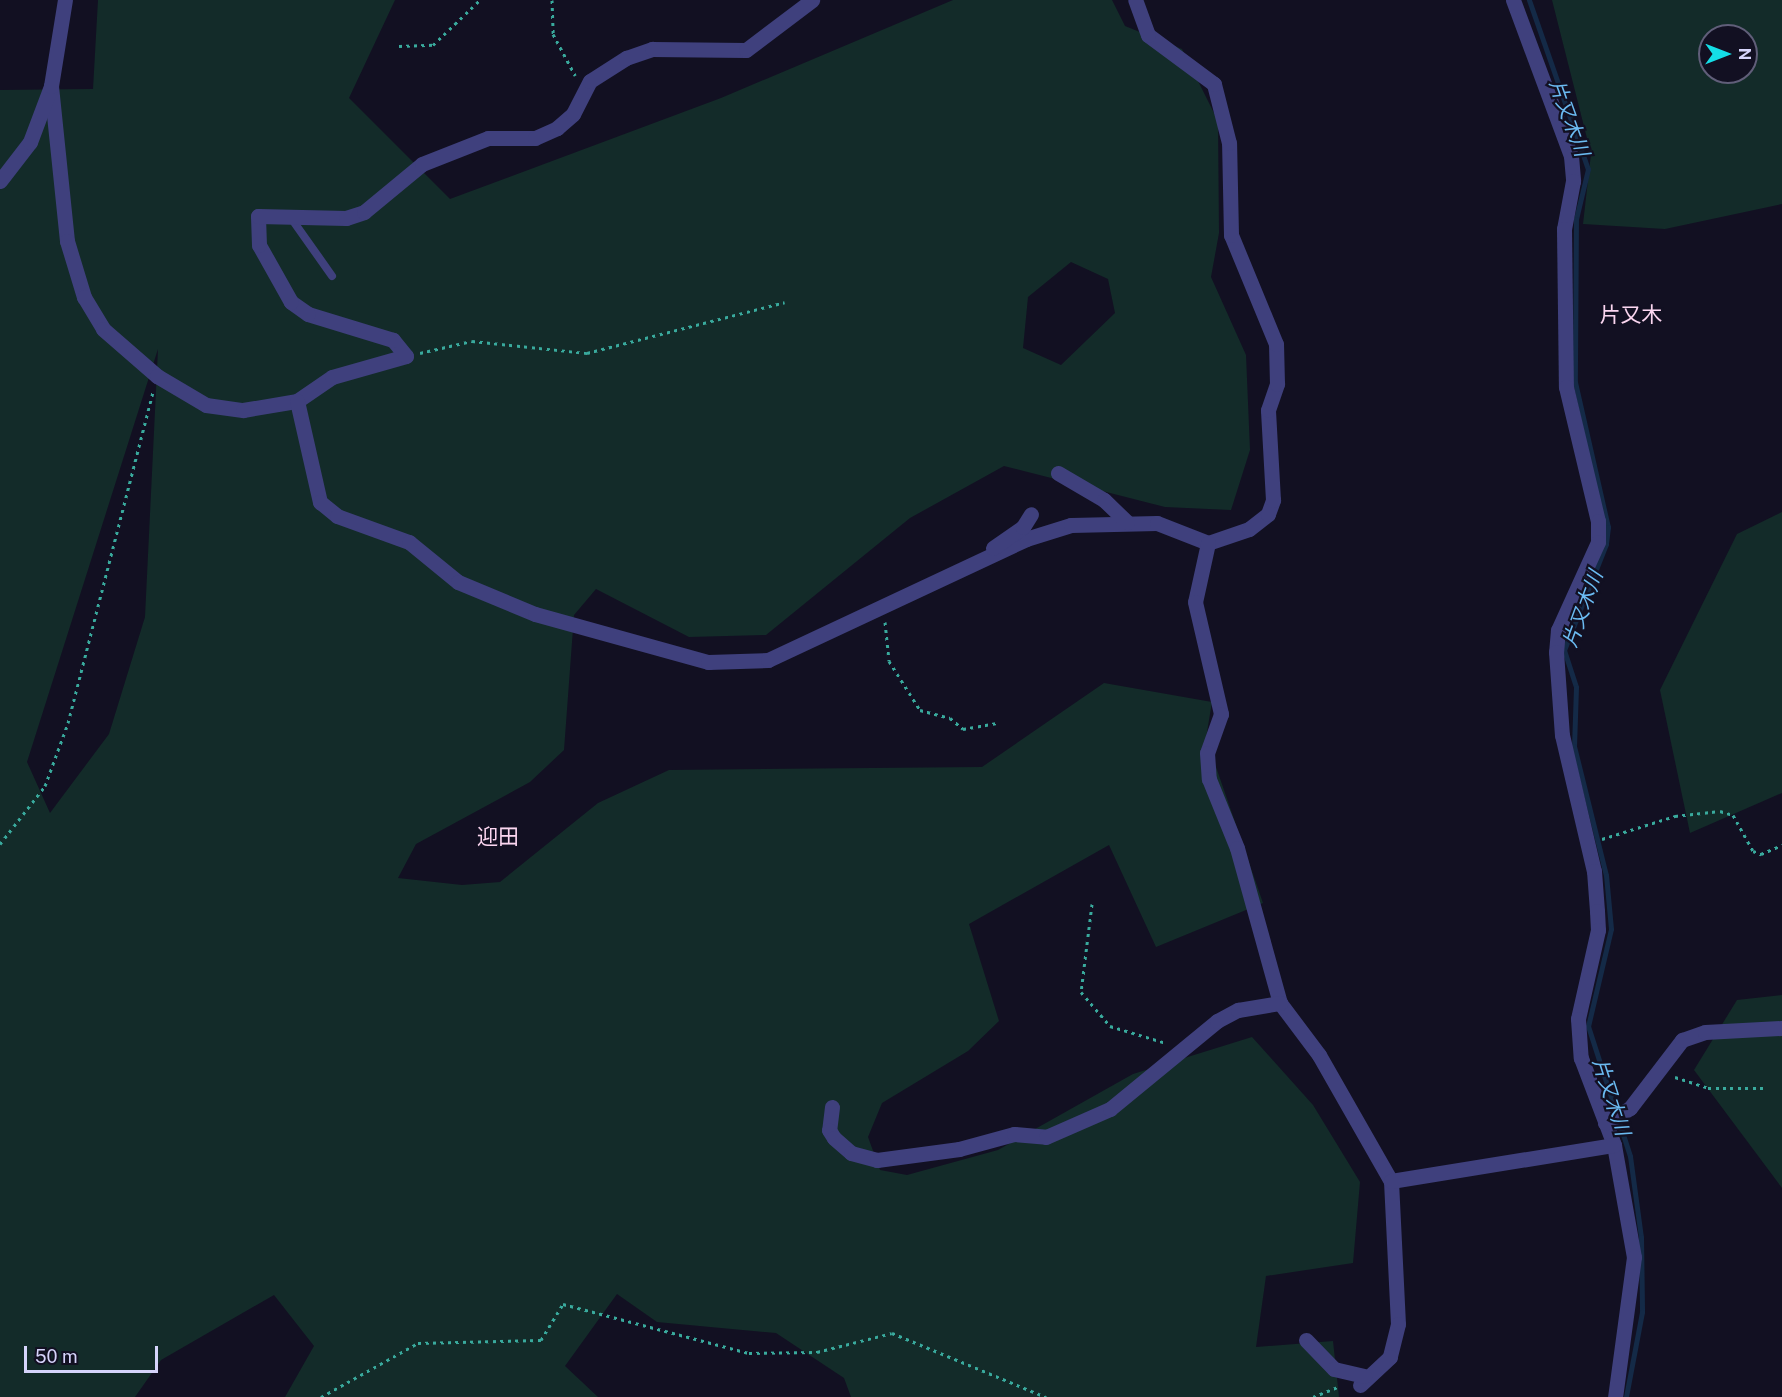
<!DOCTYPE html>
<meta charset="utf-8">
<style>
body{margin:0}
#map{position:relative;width:1782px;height:1397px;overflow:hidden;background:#121022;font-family:"Public Sans","Noto Sans JP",sans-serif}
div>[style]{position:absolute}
.green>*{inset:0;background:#132b29}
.stream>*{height:5px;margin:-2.5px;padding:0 2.5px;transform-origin:2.5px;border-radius:2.5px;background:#142a47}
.path>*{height:3px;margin-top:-1.5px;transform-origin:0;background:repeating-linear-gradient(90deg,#39aa9d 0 3px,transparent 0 7.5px)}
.service>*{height:8px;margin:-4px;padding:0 4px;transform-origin:4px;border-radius:4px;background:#3f407d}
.minor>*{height:15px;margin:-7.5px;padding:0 7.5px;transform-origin:7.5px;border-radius:7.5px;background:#3f407d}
span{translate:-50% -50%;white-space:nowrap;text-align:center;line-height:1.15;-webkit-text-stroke:4.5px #121022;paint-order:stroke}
.water-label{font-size:20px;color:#6bbbf2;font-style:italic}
.quarter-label{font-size:21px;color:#fbd6f0}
.north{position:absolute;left:1698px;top:24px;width:60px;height:60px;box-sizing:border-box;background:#121022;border:2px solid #605e79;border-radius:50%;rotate:90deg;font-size:16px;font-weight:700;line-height:24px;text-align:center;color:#d6d4fb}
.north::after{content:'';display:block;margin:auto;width:21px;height:27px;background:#14dee7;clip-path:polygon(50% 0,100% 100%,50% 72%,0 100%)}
.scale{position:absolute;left:24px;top:1346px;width:134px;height:27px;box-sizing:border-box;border:3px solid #d6d4fb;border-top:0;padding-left:8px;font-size:18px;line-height:21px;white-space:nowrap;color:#d6d4fb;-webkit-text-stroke:4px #121022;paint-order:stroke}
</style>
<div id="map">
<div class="green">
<i style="clip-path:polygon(evenodd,98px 0,395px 0,349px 98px,450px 199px,721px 98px,953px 0,1112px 0,1125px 26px,1182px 49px,1218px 121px,1219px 233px,1211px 277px,1246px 355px,1250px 450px,1231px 510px,1165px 507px,1004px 466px,910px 518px,766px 635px,689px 637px,596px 589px,574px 615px,564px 750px,530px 782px,416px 844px,398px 878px,462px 885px,500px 882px,598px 803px,669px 770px,982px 767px,1104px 683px,1212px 702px,1206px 738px,1263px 903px,1156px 947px,1109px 845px,969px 924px,999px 1021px,968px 1051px,882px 1103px,868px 1137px,880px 1170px,907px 1175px,998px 1150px,1133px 1074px,1252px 1037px,1313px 1105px,1360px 1182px,1353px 1263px,1266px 1276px,1256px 1347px,1333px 1341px,1339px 1397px,851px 1397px,844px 1378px,776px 1333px,657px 1322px,617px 1294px,565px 1366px,598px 1397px,285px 1397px,314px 1346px,274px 1295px,161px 1360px,135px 1397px,0 1397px,0 90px,93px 89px,98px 0,1071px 262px,1108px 279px,1115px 313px,1061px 365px,1023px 348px,1028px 297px,1071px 262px,98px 0,158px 349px,145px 617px,109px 734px,50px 813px,27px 762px,158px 349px)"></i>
<i style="clip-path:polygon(evenodd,1552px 0,1782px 0,1782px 204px,1665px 229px,1583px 224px,1591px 154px,1552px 0,1710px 36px,1746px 36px,1746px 72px,1710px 72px,1710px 36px)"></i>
<i style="clip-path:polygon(1782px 512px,1782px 793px,1690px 833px,1660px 690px,1737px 534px)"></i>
<i style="clip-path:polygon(1782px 995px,1782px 1188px,1694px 1070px,1737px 1000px)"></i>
</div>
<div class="stream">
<i style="left:1529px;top:0;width:179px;rotate:70.8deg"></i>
<i style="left:1588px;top:169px;width:51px;rotate:103.5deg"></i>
<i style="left:1576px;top:219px;width:163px;rotate:90.4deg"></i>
<i style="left:1575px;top:382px;width:149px;rotate:77.2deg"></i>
<i style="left:1608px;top:527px;width:17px;rotate:97deg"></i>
<i style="left:1606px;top:544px;width:114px;rotate:111.6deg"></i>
<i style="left:1564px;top:650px;width:39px;rotate:72deg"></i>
<i style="left:1576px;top:687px;width:59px;rotate:91.9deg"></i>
<i style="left:1574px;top:746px;width:133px;rotate:76.1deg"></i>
<i style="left:1606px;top:875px;width:54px;rotate:84.7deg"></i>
<i style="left:1611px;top:929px;width:100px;rotate:103.3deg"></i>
<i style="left:1588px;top:1026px;width:137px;rotate:72.1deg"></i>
<i style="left:1630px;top:1156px;width:82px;rotate:82.3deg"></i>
<i style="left:1641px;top:1237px;width:75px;rotate:89.2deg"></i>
<i style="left:1642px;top:1312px;width:86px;rotate:100.7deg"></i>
</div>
<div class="path">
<i style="left:552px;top:0;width:34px;rotate:88deg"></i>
<i style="left:553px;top:34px;width:47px;rotate:61.8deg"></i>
<i style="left:399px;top:46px;width:34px;rotate:-2deg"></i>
<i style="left:433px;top:45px;width:65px;rotate:-43.8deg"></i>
<i style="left:420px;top:353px;width:53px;rotate:-13deg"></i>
<i style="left:472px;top:341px;width:116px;rotate:6deg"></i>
<i style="left:587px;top:353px;width:204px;rotate:-14.4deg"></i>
<i style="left:885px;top:622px;width:39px;rotate:84deg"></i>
<i style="left:889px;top:661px;width:58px;rotate:57.7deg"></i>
<i style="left:920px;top:710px;width:31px;rotate:15deg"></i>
<i style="left:950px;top:718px;width:17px;rotate:40deg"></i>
<i style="left:963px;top:729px;width:36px;rotate:-10deg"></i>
<i style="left:1602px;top:839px;width:77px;rotate:-17.5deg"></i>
<i style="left:1675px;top:816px;width:45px;rotate:-6.3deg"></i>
<i style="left:1720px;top:811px;width:14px;rotate:17deg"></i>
<i style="left:1733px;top:815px;width:41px;rotate:60.9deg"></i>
<i style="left:1753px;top:851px;width:9px;rotate:21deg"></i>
<i style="left:1761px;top:854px;width:23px;rotate:-23deg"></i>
<i style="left:0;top:844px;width:73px;rotate:-52.2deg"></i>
<i style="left:45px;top:786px;width:67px;rotate:-69.9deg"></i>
<i style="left:68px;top:723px;width:341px;rotate:-75.6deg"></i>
<i style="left:1092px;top:904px;width:89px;rotate:97.1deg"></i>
<i style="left:1081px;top:992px;width:45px;rotate:49.5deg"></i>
<i style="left:1110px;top:1026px;width:59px;rotate:16.9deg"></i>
<i style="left:1675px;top:1077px;width:35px;rotate:18deg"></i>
<i style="left:1708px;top:1088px;width:58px"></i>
<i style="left:321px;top:1397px;width:111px;rotate:-29.1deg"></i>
<i style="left:418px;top:1343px;width:123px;rotate:-1.4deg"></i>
<i style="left:541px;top:1340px;width:42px;rotate:-58.6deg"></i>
<i style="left:563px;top:1304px;width:192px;rotate:14.8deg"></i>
<i style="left:749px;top:1353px;width:68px;rotate:-0.8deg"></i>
<i style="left:817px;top:1352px;width:77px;rotate:-14.2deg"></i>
<i style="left:892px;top:1333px;width:167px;rotate:22.6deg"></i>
<i style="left:1313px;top:1397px;width:27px;rotate:-22deg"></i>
</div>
<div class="service">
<i style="left:291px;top:218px;width:71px;rotate:54.7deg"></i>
</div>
<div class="minor">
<i style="left:1513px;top:0;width:166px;rotate:69.6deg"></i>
<i style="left:1571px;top:156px;width:25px;rotate:85deg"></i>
<i style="left:1573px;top:181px;width:49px;rotate:100.6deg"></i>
<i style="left:1564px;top:229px;width:158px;rotate:89.3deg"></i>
<i style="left:1566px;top:387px;width:138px;rotate:76.6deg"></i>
<i style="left:1598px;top:521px;width:21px;rotate:90deg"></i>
<i style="left:1598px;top:542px;width:97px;rotate:114.4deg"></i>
<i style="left:1558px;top:630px;width:22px;rotate:95deg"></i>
<i style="left:1556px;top:652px;width:83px;rotate:85.9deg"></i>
<i style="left:1562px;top:735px;width:140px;rotate:76.8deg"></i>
<i style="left:1594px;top:871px;width:40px;rotate:85.7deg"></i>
<i style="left:1597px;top:911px;width:19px;rotate:87deg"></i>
<i style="left:1598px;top:930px;width:91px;rotate:102.7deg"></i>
<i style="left:1578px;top:1019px;width:39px;rotate:86deg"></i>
<i style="left:1581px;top:1058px;width:93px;rotate:69.2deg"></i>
<i style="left:1614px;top:1145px;width:114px;rotate:79.9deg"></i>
<i style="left:1634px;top:1257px;width:141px;rotate:97.7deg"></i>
<i style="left:51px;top:86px;width:156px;rotate:84.1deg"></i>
<i style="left:67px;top:241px;width:59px;rotate:73.1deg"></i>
<i style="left:84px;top:297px;width:37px;rotate:59deg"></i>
<i style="left:103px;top:329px;width:72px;rotate:41deg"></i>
<i style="left:157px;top:376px;width:57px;rotate:30.6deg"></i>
<i style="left:206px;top:405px;width:37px;rotate:8deg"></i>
<i style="left:243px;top:410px;width:55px;rotate:-9.5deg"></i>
<i style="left:297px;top:401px;width:42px;rotate:-34.4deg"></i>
<i style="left:332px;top:377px;width:77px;rotate:-15.8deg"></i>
<i style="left:406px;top:356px;width:21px;rotate:-129deg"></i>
<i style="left:393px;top:340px;width:89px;rotate:-163deg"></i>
<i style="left:308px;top:314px;width:21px;rotate:-145deg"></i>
<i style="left:291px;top:302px;width:65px;rotate:-119.3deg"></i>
<i style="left:259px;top:245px;width:29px;rotate:-92deg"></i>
<i style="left:258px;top:216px;width:88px;rotate:1.3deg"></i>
<i style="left:346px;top:218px;width:19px;rotate:-18deg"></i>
<i style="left:364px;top:212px;width:75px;rotate:-39.6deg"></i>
<i style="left:422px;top:164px;width:71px;rotate:-21.5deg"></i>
<i style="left:488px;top:138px;width:47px"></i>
<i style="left:535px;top:138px;width:24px;rotate:-24deg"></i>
<i style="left:557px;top:128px;width:21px;rotate:-41deg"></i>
<i style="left:573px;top:114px;width:37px;rotate:-63deg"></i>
<i style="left:590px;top:81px;width:43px;rotate:-32.6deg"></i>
<i style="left:626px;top:58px;width:28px;rotate:-19deg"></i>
<i style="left:652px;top:49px;width:94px;rotate:0.6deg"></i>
<i style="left:746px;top:50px;width:83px;rotate:-37.1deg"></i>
<i style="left:0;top:181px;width:49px;rotate:-52.4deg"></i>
<i style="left:30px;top:142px;width:60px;rotate:-69.4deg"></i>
<i style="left:51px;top:86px;width:87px;rotate:-80.8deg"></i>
<i style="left:297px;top:401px;width:104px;rotate:77.2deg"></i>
<i style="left:320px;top:502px;width:22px;rotate:39deg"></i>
<i style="left:337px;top:516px;width:77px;rotate:19.9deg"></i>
<i style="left:409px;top:542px;width:63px;rotate:39.2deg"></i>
<i style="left:458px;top:582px;width:83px;rotate:22.6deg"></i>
<i style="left:535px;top:614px;width:180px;rotate:15.5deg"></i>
<i style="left:708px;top:662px;width:60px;rotate:-1.9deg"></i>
<i style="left:768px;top:660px;width:285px;rotate:-25.1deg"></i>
<i style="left:1026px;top:539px;width:47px;rotate:-17.3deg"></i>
<i style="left:1071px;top:525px;width:86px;rotate:-1.3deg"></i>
<i style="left:1157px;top:523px;width:55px;rotate:21.4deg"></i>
<i style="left:1208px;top:543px;width:43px;rotate:-18.9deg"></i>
<i style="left:1249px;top:529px;width:24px;rotate:-38deg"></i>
<i style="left:1268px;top:514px;width:15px;rotate:-70deg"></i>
<i style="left:1273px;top:500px;width:90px;rotate:-93.2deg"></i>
<i style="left:1268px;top:410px;width:28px;rotate:-71deg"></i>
<i style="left:1277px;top:384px;width:40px;rotate:-91.4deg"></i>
<i style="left:1276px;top:344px;width:118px;rotate:-112.4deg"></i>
<i style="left:1231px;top:235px;width:92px;rotate:-91.2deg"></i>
<i style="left:1229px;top:143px;width:61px;rotate:-104.3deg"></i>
<i style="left:1214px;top:84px;width:82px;rotate:-143.4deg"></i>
<i style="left:1148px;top:35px;width:37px;rotate:-110deg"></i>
<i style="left:1058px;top:473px;width:53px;rotate:30.4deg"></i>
<i style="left:1104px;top:500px;width:32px;rotate:44deg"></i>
<i style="left:1208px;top:543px;width:60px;rotate:102.4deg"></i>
<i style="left:1195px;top:602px;width:115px;rotate:76.9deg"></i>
<i style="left:1221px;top:714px;width:41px;rotate:109.7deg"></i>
<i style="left:1207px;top:753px;width:26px;rotate:86deg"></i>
<i style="left:1209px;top:779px;width:74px;rotate:67.9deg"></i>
<i style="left:1237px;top:848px;width:161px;rotate:74.5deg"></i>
<i style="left:1280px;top:1003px;width:65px;rotate:53.1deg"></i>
<i style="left:1319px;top:1055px;width:145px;rotate:60.3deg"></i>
<i style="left:1391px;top:1181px;width:143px;rotate:87.2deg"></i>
<i style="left:1398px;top:1324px;width:34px;rotate:104deg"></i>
<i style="left:1390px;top:1357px;width:41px;rotate:137deg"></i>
<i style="left:993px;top:548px;width:37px;rotate:-35deg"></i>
<i style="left:1023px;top:527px;width:15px;rotate:-58deg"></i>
<i style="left:832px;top:1107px;width:23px;rotate:97deg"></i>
<i style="left:829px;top:1130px;width:9px;rotate:58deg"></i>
<i style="left:834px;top:1138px;width:23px;rotate:41deg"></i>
<i style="left:851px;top:1153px;width:27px;rotate:15deg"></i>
<i style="left:877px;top:1160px;width:83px;rotate:-7.6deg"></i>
<i style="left:959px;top:1149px;width:57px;rotate:-15.3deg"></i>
<i style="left:1014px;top:1134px;width:32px;rotate:5deg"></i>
<i style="left:1046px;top:1137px;width:70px;rotate:-23.6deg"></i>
<i style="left:1110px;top:1109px;width:139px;rotate:-39.4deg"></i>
<i style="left:1217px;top:1021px;width:24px;rotate:-28deg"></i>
<i style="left:1238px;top:1010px;width:43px;rotate:-9.5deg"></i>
<i style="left:1605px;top:1123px;width:29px;rotate:-31deg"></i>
<i style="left:1630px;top:1108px;width:86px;rotate:-52.6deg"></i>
<i style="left:1682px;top:1040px;width:24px;rotate:-19deg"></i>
<i style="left:1705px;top:1032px;width:77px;rotate:-3deg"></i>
<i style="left:1391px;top:1181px;width:226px;rotate:-9.2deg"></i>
<i style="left:1306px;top:1340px;width:40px;rotate:46deg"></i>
<i style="left:1334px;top:1369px;width:31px;rotate:13deg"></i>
</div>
<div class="water-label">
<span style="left:1569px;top:118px;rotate:70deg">片又木川</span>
<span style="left:1583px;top:609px;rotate:-70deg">片又木川</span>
<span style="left:1611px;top:1097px;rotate:72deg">片又木川</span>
</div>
<div class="quarter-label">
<span style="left:1631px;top:315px">片又木</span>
<span style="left:498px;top:837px">迎田</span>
</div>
<div class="north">N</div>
<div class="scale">50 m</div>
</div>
